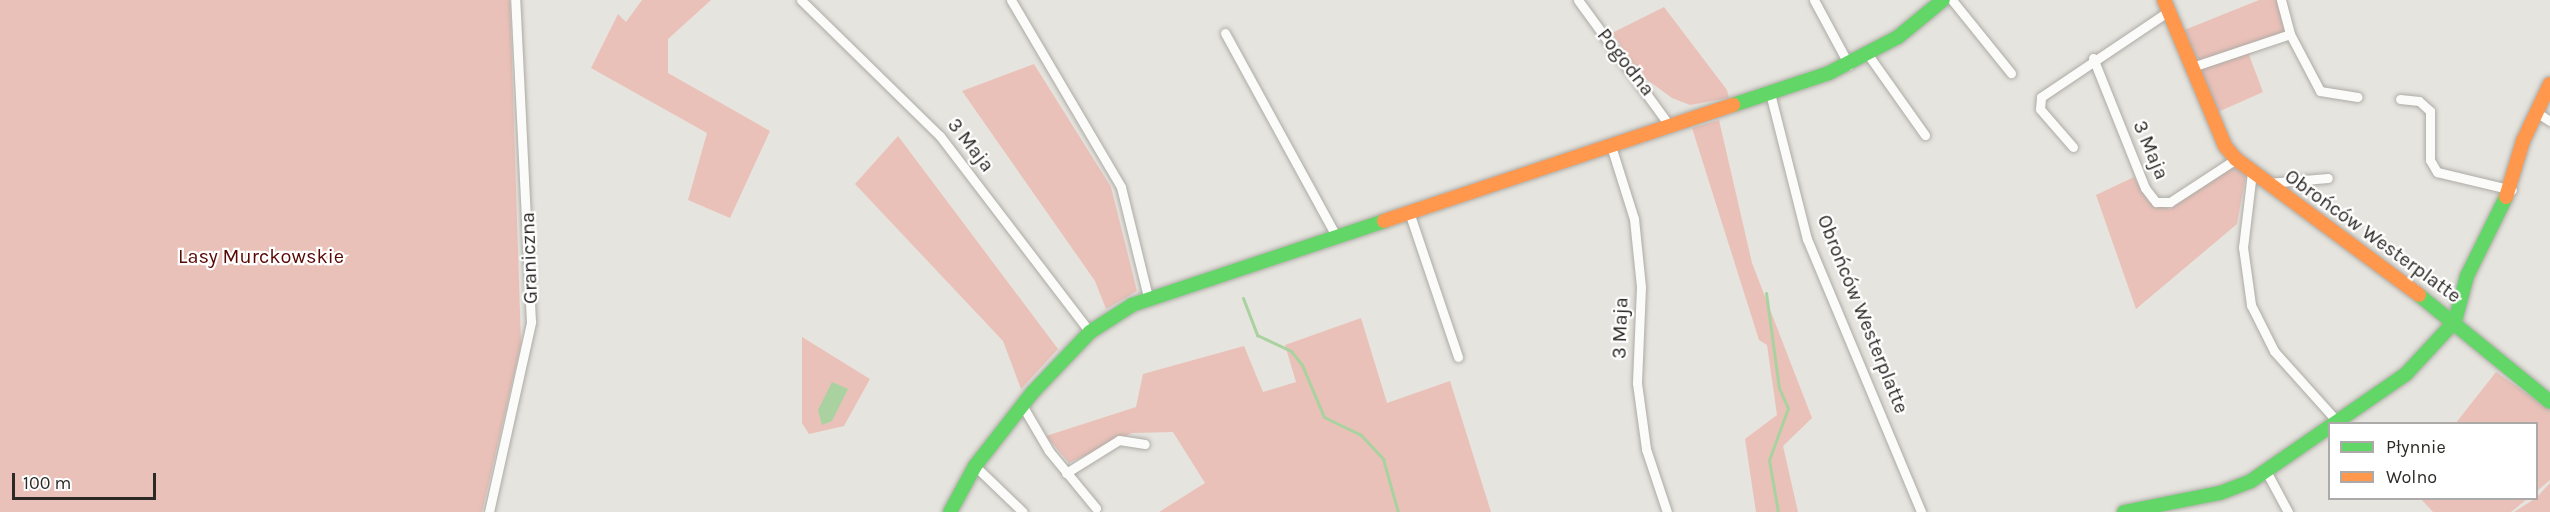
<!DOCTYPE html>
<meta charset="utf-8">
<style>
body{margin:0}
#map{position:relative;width:2550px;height:512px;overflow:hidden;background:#e6e4de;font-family:Karla,sans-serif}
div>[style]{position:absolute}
.green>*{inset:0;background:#eac1b8}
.water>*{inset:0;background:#a9d2a0}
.stream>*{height:3px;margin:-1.5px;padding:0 1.5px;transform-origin:1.5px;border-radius:1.5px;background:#a9d2a0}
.roads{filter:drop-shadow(0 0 2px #adaba6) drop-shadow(0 0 2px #adaba6)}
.street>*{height:9px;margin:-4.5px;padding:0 4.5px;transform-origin:4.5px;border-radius:4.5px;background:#fbfbfa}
.fast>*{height:14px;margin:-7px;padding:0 7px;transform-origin:7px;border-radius:7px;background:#63d668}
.slow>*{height:14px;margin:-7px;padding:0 7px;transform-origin:7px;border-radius:7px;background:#ff974d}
span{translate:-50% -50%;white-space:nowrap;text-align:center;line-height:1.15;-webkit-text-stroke:4.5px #fff;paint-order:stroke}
.street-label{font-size:20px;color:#2c2a26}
.park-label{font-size:20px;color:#590703}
.legend{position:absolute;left:2328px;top:422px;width:210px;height:78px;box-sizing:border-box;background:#fff;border:2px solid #abaaa8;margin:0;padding:8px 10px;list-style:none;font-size:18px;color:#2c2a26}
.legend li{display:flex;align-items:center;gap:12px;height:30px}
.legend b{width:30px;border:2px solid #abaaa8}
.scale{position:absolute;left:12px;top:473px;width:144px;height:27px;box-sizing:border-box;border:3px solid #2c2a26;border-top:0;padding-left:8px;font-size:18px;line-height:21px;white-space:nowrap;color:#2c2a26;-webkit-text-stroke:4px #fff;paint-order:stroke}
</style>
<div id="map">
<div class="green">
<i style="clip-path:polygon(0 0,510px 0,521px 344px,482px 512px,0 512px)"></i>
<i style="clip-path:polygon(642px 0,711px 0,668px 39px,668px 73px,770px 131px,730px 218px,688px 200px,707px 133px,591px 68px,618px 14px,626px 22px)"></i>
<i style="clip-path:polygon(2259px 0,2277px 0,2295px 31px,2249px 55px,2263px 92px,2218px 112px,2182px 31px)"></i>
<i style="clip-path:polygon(1664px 7px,1727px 90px,1729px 98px,1690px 105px,1672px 98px,1642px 76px,1612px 33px)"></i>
<i style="clip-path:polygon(1034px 64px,1111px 187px,1137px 291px,1106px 309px,1095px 281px,962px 91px)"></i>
<i style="clip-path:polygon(1719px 120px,1752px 263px,1812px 418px,1783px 446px,1798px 512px,1756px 512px,1745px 439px,1777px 415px,1767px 345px,1759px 340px,1692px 128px)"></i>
<i style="clip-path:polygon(898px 136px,1058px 349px,1021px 389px,1003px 341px,855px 184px)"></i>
<i style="clip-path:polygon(2235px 165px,2246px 174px,2237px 224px,2136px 309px,2096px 195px,2134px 177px,2149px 202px,2170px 209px)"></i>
<i style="clip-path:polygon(1361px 318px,1387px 403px,1450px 381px,1491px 512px,1159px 512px,1205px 483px,1173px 432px,1132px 433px,1069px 463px,1046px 436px,1136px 407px,1143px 374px,1244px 346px,1263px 392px,1296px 382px,1285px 345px)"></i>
<i style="clip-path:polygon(802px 337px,870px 379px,844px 426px,809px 434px,802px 423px)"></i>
<i style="clip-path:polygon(2496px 372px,2550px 410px,2550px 480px,2537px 491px,2536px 424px,2455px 424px)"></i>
<i style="clip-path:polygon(2550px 483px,2550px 512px,2514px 512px,2536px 498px)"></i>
<i style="clip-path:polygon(2421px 499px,2527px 499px,2511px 512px,2433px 512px)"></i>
</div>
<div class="water">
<i style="clip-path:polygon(832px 382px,848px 389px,832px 421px,822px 425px,818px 410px)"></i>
</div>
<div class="stream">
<i style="left:1766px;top:293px;width:96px;rotate:82.2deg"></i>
<i style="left:1779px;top:388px;width:22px;rotate:66deg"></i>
<i style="left:1788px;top:408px;width:55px;rotate:110.1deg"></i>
<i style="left:1769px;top:460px;width:53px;rotate:80.2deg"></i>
<i style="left:1243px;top:298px;width:40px;rotate:69deg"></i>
<i style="left:1257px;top:335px;width:38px;rotate:25deg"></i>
<i style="left:1291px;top:351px;width:18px;rotate:52deg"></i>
<i style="left:1302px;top:365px;width:56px;rotate:67.1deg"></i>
<i style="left:1324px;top:417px;width:41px;rotate:25.9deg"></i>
<i style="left:1361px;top:435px;width:33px;rotate:47deg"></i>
<i style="left:1383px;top:459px;width:55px;rotate:74.2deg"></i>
</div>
<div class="roads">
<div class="street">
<i style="left:801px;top:0;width:194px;rotate:44.4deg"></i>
<i style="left:940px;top:136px;width:247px;rotate:52.6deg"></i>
<i style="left:1011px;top:0;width:217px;rotate:59.5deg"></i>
<i style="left:1121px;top:187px;width:113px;rotate:76.2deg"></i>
<i style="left:1578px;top:0;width:156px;rotate:53.9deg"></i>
<i style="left:1814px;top:0;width:74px;rotate:61.7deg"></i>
<i style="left:1952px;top:0;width:94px;rotate:51.1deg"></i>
<i style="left:2281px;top:0;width:35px;rotate:75deg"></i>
<i style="left:2290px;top:34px;width:64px;rotate:62.2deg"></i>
<i style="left:2320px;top:91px;width:38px;rotate:9deg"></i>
<i style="left:1225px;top:33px;width:231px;rotate:61.3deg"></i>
<i style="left:1869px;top:56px;width:97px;rotate:54.7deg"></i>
<i style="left:2093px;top:58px;width:140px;rotate:68.2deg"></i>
<i style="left:2145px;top:188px;width:18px;rotate:52deg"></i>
<i style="left:2156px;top:202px;width:14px"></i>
<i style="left:2170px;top:202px;width:79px;rotate:-33.1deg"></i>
<i style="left:2192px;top:67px;width:103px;rotate:-18.6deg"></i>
<i style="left:1770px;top:93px;width:151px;rotate:75.8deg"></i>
<i style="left:1807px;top:239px;width:296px;rotate:67.3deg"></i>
<i style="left:2400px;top:99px;width:19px;rotate:6deg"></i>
<i style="left:2419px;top:101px;width:15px;rotate:42deg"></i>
<i style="left:2430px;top:111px;width:49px;rotate:90deg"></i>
<i style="left:2430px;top:160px;width:14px;rotate:60deg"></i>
<i style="left:2437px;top:172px;width:77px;rotate:13.5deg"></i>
<i style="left:2536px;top:112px;width:17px;rotate:33deg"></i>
<i style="left:1611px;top:146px;width:77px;rotate:72.5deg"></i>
<i style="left:1634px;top:219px;width:68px;rotate:84.1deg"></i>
<i style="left:1641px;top:287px;width:96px;rotate:92.4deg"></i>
<i style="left:1637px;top:383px;width:67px;rotate:82.2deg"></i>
<i style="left:1646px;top:449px;width:66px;rotate:71.6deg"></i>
<i style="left:2073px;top:147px;width:50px;rotate:-131deg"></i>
<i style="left:2040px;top:109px;width:12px;rotate:-85deg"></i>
<i style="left:2041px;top:97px;width:154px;rotate:-33.9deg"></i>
<i style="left:2252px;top:172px;width:76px;rotate:96.8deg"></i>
<i style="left:2243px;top:247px;width:59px;rotate:82.1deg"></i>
<i style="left:2251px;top:305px;width:51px;rotate:63.4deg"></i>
<i style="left:2274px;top:351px;width:91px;rotate:48.1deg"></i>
<i style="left:2268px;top:183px;width:60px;rotate:-4.8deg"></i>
<i style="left:1409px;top:212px;width:153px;rotate:71.3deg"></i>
<i style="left:1022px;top:405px;width:53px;rotate:59.6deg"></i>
<i style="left:1049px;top:451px;width:74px;rotate:50.5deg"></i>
<i style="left:975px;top:466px;width:66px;rotate:43.8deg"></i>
<i style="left:2266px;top:471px;width:47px;rotate:61.8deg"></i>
<i style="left:1066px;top:473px;width:62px;rotate:-31.9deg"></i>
<i style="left:1119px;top:440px;width:26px;rotate:9deg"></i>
<i style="left:489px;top:512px;width:195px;rotate:-77.5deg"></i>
<i style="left:531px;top:322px;width:322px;rotate:-92.8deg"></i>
</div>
<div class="fast">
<i style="left:1733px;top:105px;width:101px;rotate:-18.4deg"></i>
<i style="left:1829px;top:73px;width:78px;rotate:-27.6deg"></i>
<i style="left:1898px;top:37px;width:58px;rotate:-39.4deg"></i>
<i style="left:2419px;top:295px;width:169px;rotate:39.2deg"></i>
<i style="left:950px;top:512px;width:52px;rotate:-61.5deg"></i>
<i style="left:975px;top:466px;width:93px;rotate:-52deg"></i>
<i style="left:1032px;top:393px;width:84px;rotate:-46.4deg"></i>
<i style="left:1090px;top:332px;width:50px;rotate:-32.7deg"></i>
<i style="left:1132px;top:305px;width:266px;rotate:-18.4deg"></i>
<i style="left:2124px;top:512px;width:98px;rotate:-11.2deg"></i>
<i style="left:2220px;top:493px;width:33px;rotate:-21deg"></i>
<i style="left:2251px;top:481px;width:188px;rotate:-34.6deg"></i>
<i style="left:2406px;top:374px;width:72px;rotate:-47.2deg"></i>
<i style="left:2455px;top:321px;width:47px;rotate:-75.1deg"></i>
<i style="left:2467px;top:276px;width:88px;rotate:-63.7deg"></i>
</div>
<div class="slow">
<i style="left:2164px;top:0;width:158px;rotate:67.3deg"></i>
<i style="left:2225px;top:146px;width:17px;rotate:50deg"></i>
<i style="left:2236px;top:159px;width:228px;rotate:36.6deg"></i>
<i style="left:2506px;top:197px;width:59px;rotate:-73.1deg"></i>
<i style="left:2523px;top:141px;width:63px;rotate:-64.7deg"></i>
<i style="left:1384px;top:221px;width:368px;rotate:-18.4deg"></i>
</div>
</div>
<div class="street-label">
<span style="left:1626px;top:62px;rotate:52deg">Pogodna</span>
<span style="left:971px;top:145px;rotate:52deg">3 Maja</span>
<span style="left:2151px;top:150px;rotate:67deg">3 Maja</span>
<span style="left:2373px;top:236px;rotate:36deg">Obrońców Westerplatte</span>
<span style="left:529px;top:258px;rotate:-92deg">Graniczna</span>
<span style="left:1863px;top:314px;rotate:68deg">Obrońców Westerplatte</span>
<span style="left:1620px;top:328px;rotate:-88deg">3 Maja</span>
</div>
<div class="park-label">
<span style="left:261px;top:256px">Lasy Murckowskie</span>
</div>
<ul class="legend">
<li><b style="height:8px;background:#63d668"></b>Płynnie</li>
<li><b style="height:8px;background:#ff974d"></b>Wolno</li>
</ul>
<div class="scale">100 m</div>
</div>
